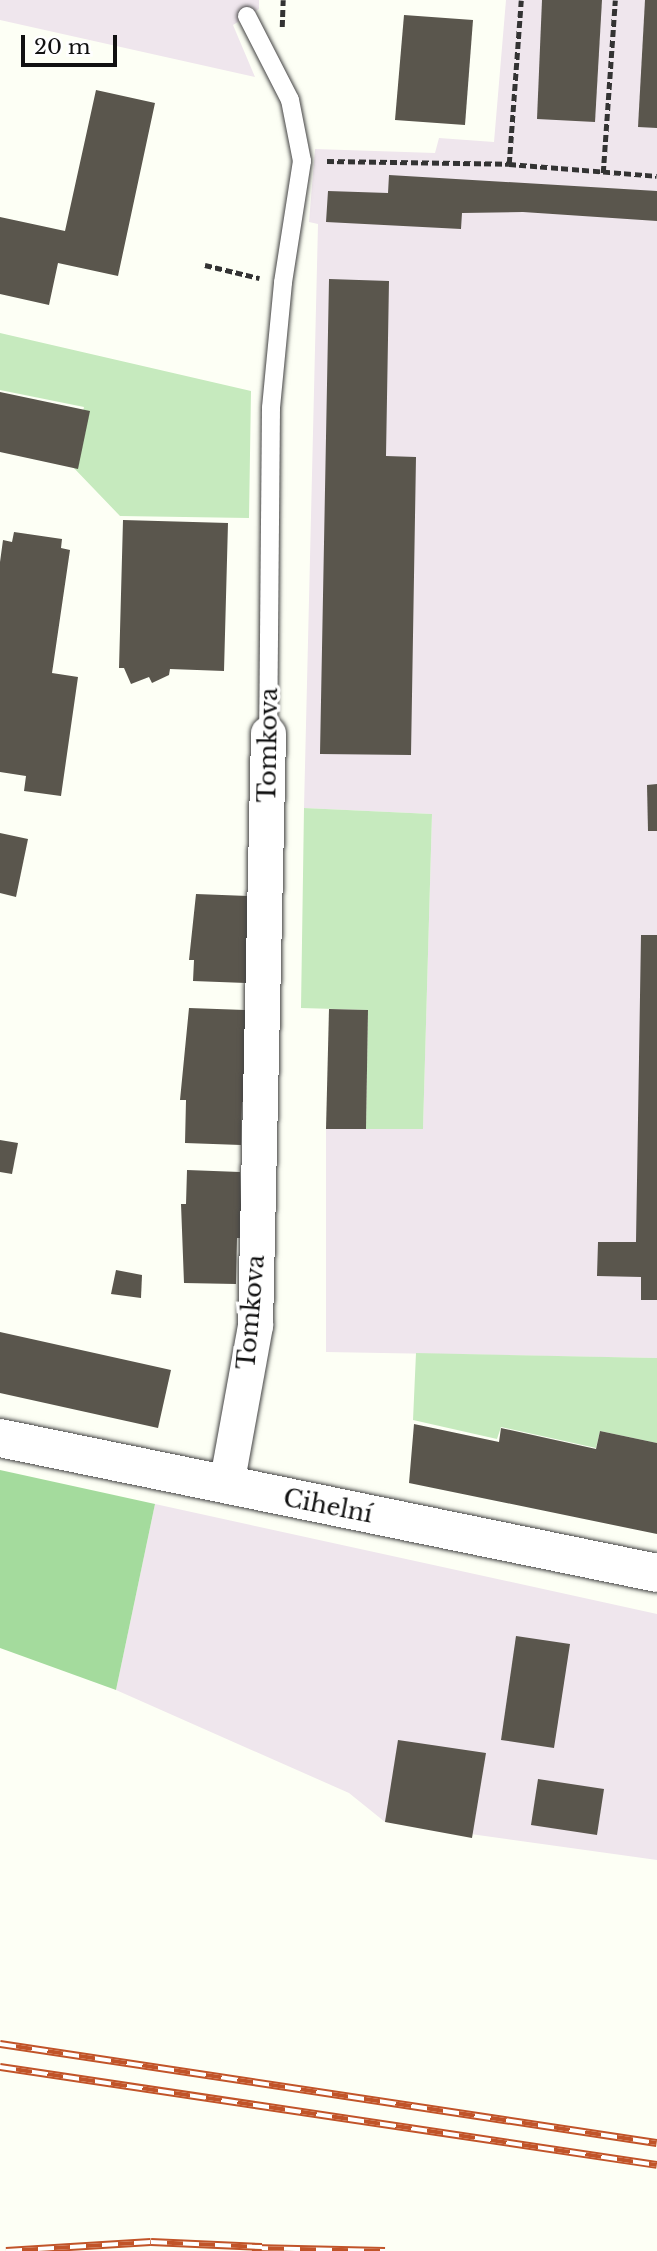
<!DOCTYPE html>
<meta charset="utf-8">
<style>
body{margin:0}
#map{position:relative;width:657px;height:2251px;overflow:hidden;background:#fdfff5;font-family:"Libre Baskerville",serif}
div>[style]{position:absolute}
.industrial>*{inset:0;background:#efe6ed}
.green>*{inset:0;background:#c6eabe}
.forest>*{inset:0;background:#a4db9d}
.building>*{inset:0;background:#5a564d}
.path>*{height:4.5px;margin-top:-2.25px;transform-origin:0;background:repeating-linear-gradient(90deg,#333 0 7px,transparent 0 10.5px)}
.roads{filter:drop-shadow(0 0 2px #444) drop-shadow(0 0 2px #444)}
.service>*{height:18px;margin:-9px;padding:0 9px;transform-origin:9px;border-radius:9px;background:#fff}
.minor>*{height:35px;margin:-17.5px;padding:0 17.5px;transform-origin:17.5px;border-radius:17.5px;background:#fff}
.tertiary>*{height:38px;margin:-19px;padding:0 19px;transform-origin:19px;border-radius:19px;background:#fff}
.rail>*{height:8px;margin-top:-4px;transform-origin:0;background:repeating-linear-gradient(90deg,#fff 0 16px,#c15429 0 32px);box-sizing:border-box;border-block:2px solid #c15429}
span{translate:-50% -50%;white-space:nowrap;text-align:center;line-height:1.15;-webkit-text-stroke:7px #fff;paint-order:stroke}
.street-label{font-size:24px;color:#111}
.scale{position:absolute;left:21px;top:35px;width:96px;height:32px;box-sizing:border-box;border:4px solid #111;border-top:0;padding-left:9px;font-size:21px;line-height:24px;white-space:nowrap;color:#111;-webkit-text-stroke:5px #fff;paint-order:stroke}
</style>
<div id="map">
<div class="industrial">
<i style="clip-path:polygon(0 0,259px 0,259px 9px,233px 25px,255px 77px,0 20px)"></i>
<i style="clip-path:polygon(506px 0,657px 0,657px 1358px,326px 1352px,326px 1127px,423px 1128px,432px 814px,304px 808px,318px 224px,309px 222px,315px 149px,435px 153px,439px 138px,494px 142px)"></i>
<i style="clip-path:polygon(155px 1504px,657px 1614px,657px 1860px,385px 1822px,349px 1793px,116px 1690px)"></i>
</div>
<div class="green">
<i style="clip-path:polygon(0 333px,251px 391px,249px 518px,120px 516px,71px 465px,84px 407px,0 390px)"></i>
<i style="clip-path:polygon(304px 808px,432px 814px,423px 1129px,366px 1129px,368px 1010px,301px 1008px)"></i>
<i style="clip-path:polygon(416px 1353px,657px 1358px,657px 1443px,600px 1431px,596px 1448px,501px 1427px,497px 1439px,413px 1420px)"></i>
</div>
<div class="forest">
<i style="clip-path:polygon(0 1470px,155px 1504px,116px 1690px,0 1648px)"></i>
</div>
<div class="building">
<i style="clip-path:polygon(542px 0,602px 0,595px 122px,537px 119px)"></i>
<i style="clip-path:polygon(645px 0,657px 0,657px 128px,638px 127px)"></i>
<i style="clip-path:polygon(404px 15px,473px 20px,465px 125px,395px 120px)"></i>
<i style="clip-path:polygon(96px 90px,155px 103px,118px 276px,58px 263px,49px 305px,0 294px,0 217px,65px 231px)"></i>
<i style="clip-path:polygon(389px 175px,657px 191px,657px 221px,523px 212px,462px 213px,461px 229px,326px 222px,328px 191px,388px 193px)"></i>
<i style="clip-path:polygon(329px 279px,389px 281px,386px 456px,416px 457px,411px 755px,320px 754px)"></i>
<i style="clip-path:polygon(0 392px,90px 411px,78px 469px,0 452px)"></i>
<i style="clip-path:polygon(123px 520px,228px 523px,224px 671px,170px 669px,169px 675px,152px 683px,149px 677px,131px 684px,124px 668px,119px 668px)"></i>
<i style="clip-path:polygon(14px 532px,62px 539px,61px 548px,70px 550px,52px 673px,78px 677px,61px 796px,24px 791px,26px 776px,0 772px,0 562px,3px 540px,12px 542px)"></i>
<i style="clip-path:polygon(657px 784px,657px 831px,648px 831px,647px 785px)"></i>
<i style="clip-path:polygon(0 833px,28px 839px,16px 897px,0 893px)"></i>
<i style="clip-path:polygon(196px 894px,248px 896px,246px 983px,193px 981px,194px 960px,189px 960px)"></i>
<i style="clip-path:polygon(641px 935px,657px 935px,657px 1300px,641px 1300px,641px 1277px,597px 1276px,598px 1242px,636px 1242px)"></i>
<i style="clip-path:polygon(189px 1008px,245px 1010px,248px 1102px,242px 1102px,241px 1145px,185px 1143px,186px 1100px,180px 1100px)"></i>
<i style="clip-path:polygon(329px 1009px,368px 1010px,366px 1129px,326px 1129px)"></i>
<i style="clip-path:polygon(0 1140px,18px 1143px,12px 1174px,0 1172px)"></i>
<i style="clip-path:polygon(187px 1170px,240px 1172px,242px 1238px,237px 1238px,236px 1284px,184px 1283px,181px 1204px,186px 1204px)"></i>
<i style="clip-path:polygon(116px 1270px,142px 1275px,141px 1298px,111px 1294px)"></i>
<i style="clip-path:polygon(0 1332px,171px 1370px,158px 1428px,0 1393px)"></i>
<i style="clip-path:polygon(414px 1424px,499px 1442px,501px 1428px,596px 1449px,600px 1431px,657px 1443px,657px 1534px,409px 1483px)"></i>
<i style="clip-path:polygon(516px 1636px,570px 1644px,554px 1748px,501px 1740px)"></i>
<i style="clip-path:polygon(398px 1740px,486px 1753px,472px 1838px,385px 1822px)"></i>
<i style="clip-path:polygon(538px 1779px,604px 1789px,597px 1835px,531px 1825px)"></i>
</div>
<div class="path">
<i style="left:282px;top:27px;width:27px;rotate:-88deg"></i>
<i style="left:327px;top:161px;width:182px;rotate:0.9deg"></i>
<i style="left:509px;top:164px;width:148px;rotate:4.6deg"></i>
<i style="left:509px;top:164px;width:164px;rotate:-85.8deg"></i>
<i style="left:603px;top:173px;width:173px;rotate:-86deg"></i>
<i style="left:205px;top:265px;width:56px;rotate:13.5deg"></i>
</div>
<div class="roads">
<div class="service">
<i style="left:247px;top:16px;width:94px;rotate:62.9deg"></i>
<i style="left:290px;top:100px;width:62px;rotate:78.9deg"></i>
<i style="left:302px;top:161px;width:123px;rotate:98.9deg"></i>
<i style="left:283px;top:283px;width:126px;rotate:95.5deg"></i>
<i style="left:271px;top:408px;width:325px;rotate:90.5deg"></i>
</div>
<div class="minor">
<i style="left:226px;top:1485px;width:163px;rotate:-79.7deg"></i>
<i style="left:255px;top:1325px;width:592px;rotate:-88.74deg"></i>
</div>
<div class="tertiary">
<i style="left:0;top:1438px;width:671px;rotate:11.61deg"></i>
</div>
</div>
<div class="rail">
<i style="left:0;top:2044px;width:664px;rotate:8.57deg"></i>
<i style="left:0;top:2067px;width:664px;rotate:8.48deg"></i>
<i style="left:252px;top:2248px;width:133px;rotate:1.3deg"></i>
<i style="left:6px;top:2251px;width:145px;rotate:-3.6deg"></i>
<i style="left:151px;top:2242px;width:111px;rotate:2.6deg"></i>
</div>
<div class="street-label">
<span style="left:268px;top:745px;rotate:-89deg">Tomkova</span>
<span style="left:251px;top:1312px;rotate:-85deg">Tomkova</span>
<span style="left:328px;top:1506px;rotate:11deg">Cihelní</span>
</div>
<div class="scale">20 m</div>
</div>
